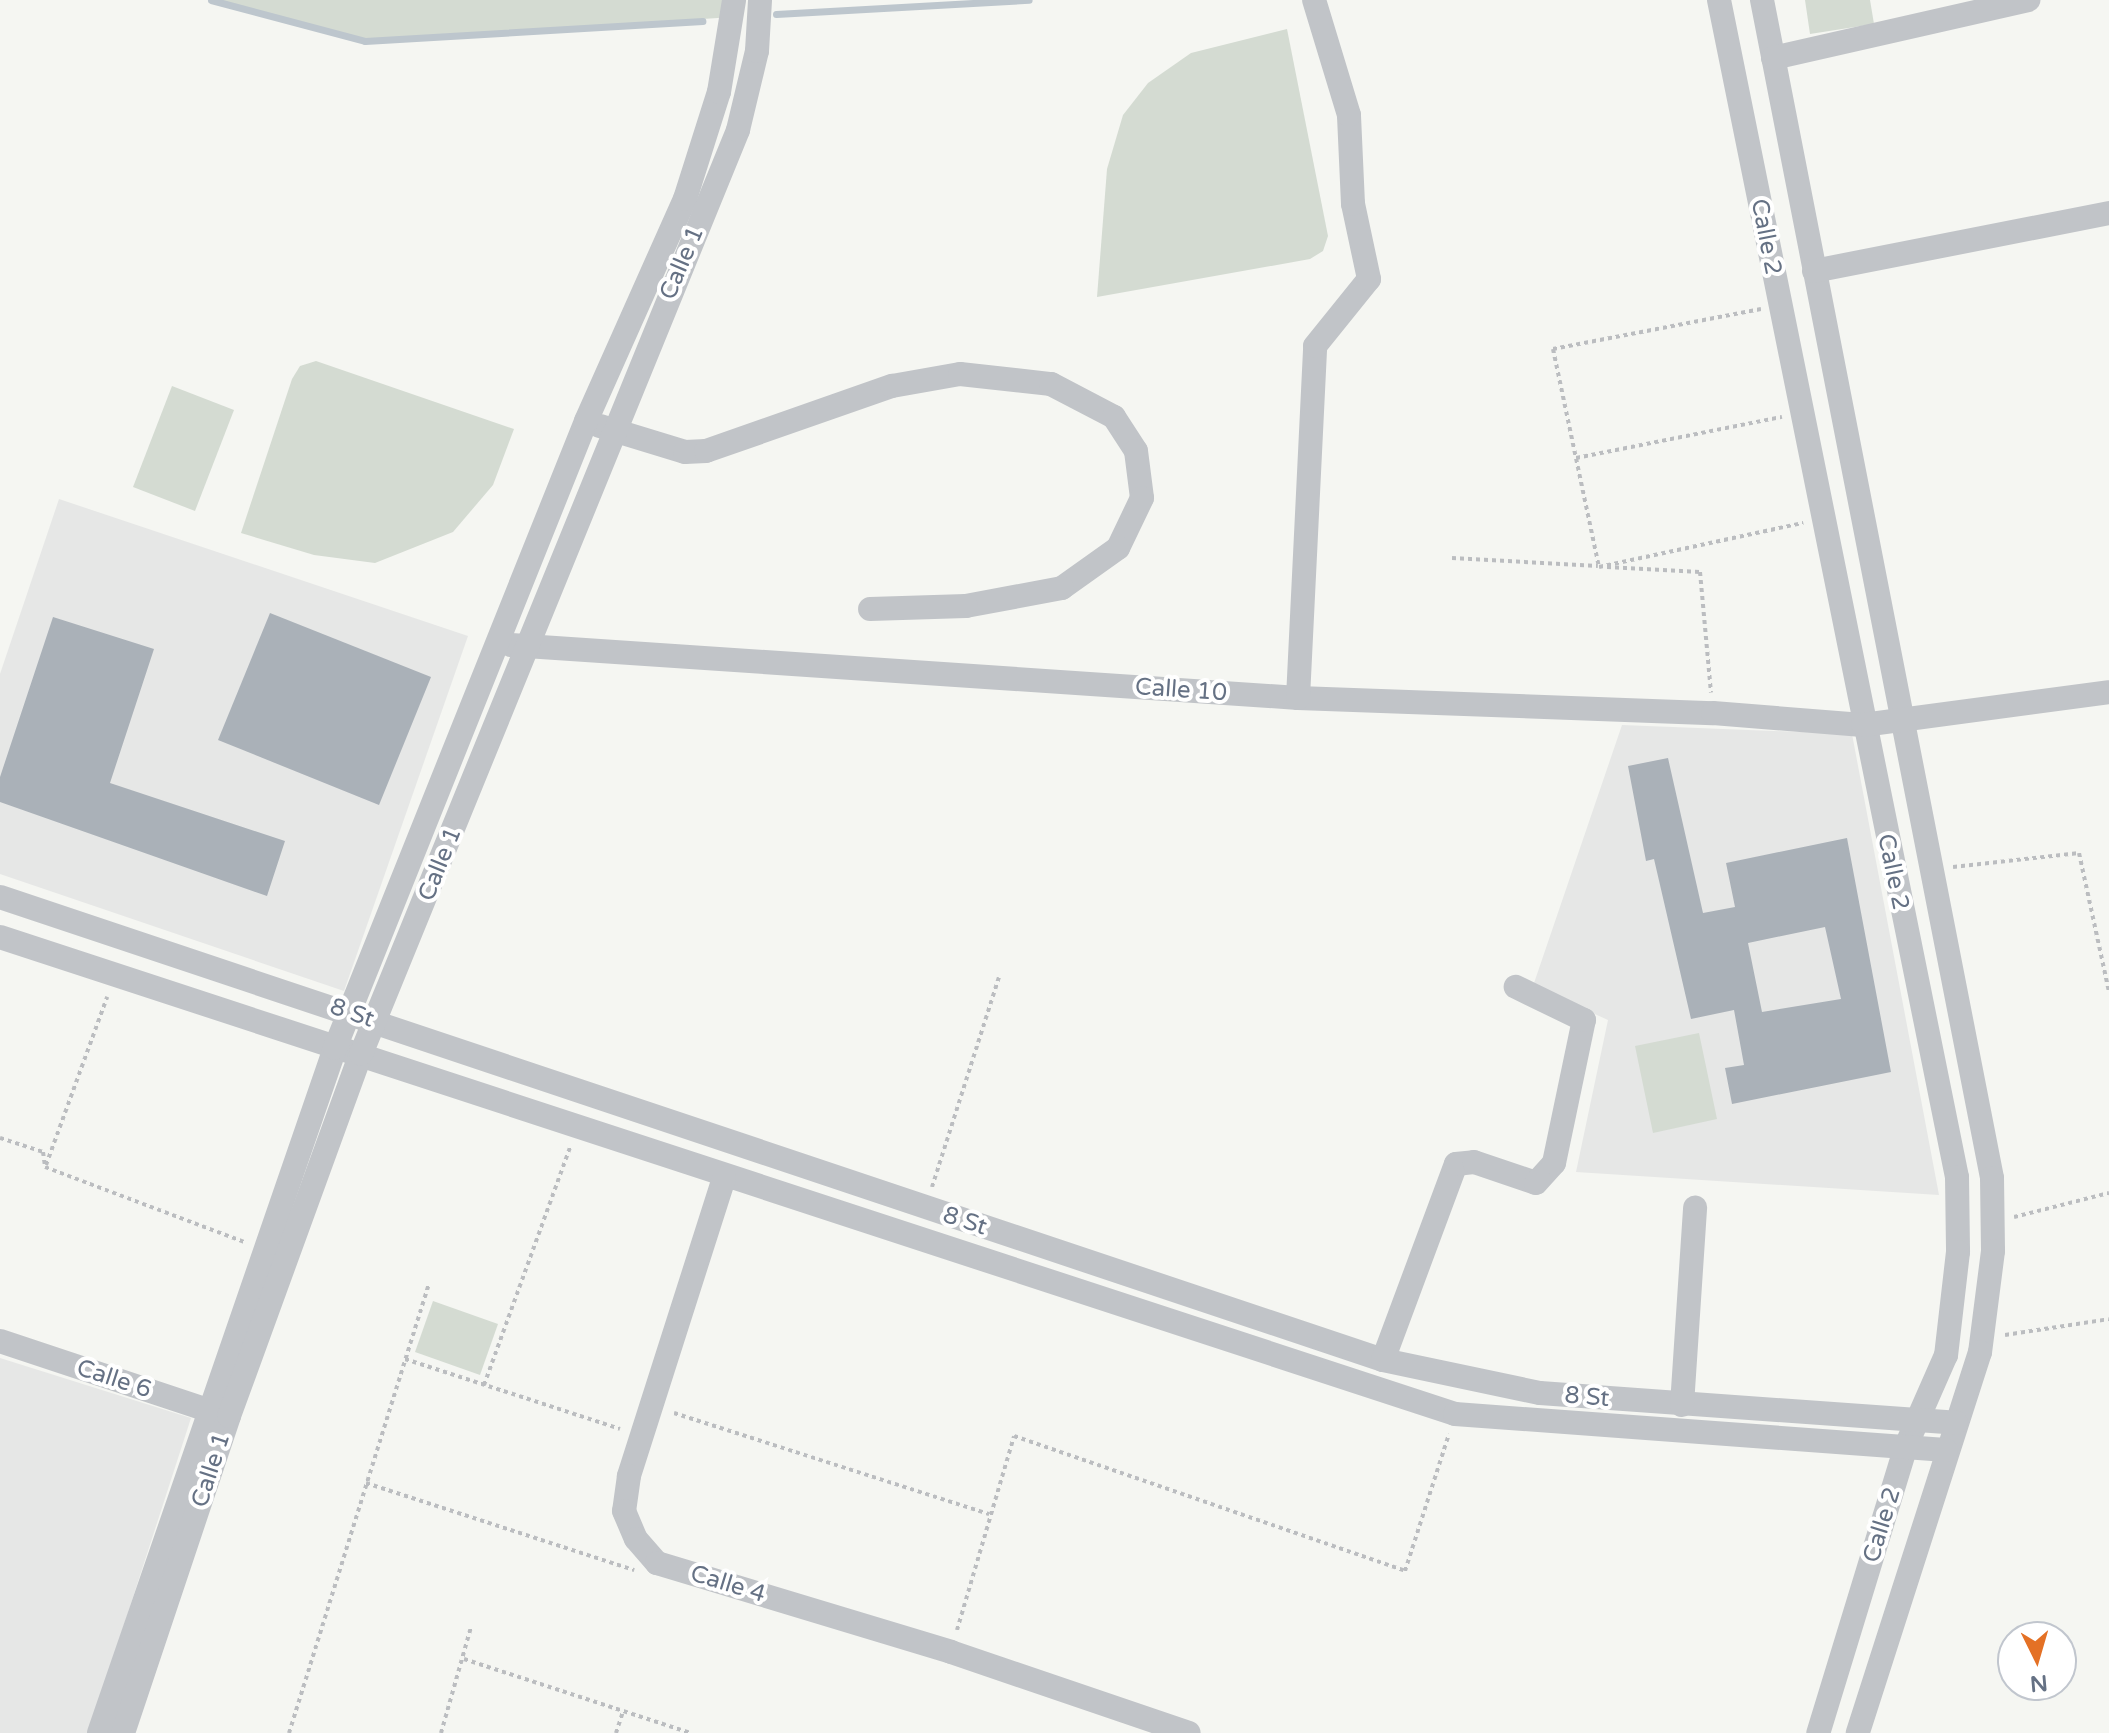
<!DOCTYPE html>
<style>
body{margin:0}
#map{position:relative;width:2109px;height:1733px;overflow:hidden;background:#f5f6f2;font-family:"Varela Round",sans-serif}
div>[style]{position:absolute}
.built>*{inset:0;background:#e6e7e6}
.green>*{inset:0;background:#d4dbd2}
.stream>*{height:7px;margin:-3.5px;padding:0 3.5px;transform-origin:3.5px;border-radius:3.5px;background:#bdc6cd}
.building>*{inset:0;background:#aab1b8}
.path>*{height:4px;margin-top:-2px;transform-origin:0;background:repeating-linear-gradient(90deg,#bbbdc0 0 4px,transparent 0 8px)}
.minor>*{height:24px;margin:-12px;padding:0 12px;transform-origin:12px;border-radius:12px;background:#c1c4c8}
span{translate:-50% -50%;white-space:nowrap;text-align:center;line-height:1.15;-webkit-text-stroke:8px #fff;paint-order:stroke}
.street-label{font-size:24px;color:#657184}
.north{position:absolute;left:1997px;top:1621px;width:80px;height:80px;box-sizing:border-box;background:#fff;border:2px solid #c1c6ce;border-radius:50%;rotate:175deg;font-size:22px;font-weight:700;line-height:32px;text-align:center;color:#657184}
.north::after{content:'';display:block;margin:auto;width:28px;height:36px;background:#e47125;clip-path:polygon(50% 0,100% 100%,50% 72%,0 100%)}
</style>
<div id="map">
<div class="built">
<i style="clip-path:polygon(59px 499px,468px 636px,344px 991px,0 874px,0 674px)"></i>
<i style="clip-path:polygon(1622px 725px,1852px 734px,1939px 1195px,1576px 1172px,1608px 1020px,1533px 986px)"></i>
<i style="clip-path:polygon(0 1358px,191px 1418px,89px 1733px,0 1733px)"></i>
</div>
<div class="green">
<i style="clip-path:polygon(211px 0,734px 0,733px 17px,365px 41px)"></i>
<i style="clip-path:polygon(1805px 0,1870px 0,1874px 24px,1810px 34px)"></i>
<i style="clip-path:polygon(1287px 29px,1328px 236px,1323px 251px,1310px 259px,1097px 297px,1107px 169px,1123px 115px,1148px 83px,1191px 53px)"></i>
<i style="clip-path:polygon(316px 361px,514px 429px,493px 485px,453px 532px,375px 563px,314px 555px,241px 533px,292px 379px,300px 366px)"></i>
<i style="clip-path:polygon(172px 386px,234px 410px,195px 511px,133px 487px)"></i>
<i style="clip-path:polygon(1699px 1033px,1717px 1119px,1653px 1133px,1635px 1046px)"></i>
<i style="clip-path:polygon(433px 1301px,498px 1324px,480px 1375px,415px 1352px)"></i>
</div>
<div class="stream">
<i style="left:211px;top:0;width:159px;rotate:14.9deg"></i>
<i style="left:365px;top:41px;width:338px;rotate:-3.4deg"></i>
<i style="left:776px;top:14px;width:253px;rotate:-3.2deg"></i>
</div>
<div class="building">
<i style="clip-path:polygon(270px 613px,431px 677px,379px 805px,218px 740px)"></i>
<i style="clip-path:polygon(53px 617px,154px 649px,110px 783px,285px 841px,267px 896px,0 802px,0 777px)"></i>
<i style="clip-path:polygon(evenodd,1668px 758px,1703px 913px,1735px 907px,1726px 863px,1847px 838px,1891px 1072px,1732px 1104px,1725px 1068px,1744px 1065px,1734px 1010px,1691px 1019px,1654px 859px,1646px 861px,1628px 766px,1668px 758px,1825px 927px,1841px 999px,1762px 1012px,1748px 943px,1825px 927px)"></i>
</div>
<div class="path">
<i style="left:1761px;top:309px;width:212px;rotate:169.1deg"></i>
<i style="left:1553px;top:349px;width:223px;rotate:78.1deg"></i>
<i style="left:1599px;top:567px;width:209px;rotate:-12.2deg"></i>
<i style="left:1576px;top:458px;width:210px;rotate:-11.3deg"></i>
<i style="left:1452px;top:558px;width:146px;rotate:3.1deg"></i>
<i style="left:1607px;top:567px;width:93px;rotate:3.1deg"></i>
<i style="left:1700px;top:572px;width:121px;rotate:84.8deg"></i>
<i style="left:1953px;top:867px;width:127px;rotate:-6.3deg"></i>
<i style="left:2079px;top:853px;width:142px;rotate:77.8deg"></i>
<i style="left:0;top:1138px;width:45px;rotate:18deg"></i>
<i style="left:43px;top:1152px;width:15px;rotate:82deg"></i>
<i style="left:45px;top:1167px;width:214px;rotate:20.6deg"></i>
<i style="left:46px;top:1165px;width:179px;rotate:-70deg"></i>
<i style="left:932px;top:1187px;width:220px;rotate:-72.3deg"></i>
<i style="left:2014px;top:1217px;width:98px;rotate:-14.2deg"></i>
<i style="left:2005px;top:1335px;width:105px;rotate:-8.7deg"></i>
<i style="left:405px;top:1359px;width:226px;rotate:18deg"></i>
<i style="left:484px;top:1385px;width:253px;rotate:-70.1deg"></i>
<i style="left:674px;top:1413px;width:331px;rotate:17.8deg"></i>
<i style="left:366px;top:1483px;width:282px;rotate:18deg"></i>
<i style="left:957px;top:1630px;width:202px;rotate:-73.6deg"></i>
<i style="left:1014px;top:1436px;width:414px;rotate:19deg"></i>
<i style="left:1405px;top:1571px;width:144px;rotate:-72.2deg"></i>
<i style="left:464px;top:1659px;width:239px;rotate:18.1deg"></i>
<i style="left:289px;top:1733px;width:471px;rotate:-72.7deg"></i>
<i style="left:441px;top:1733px;width:110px;rotate:-74.2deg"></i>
<i style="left:616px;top:1733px;width:23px;rotate:-72deg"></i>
</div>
<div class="minor">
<i style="left:1719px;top:0;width:1201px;rotate:78.57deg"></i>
<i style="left:1957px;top:1177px;width:75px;rotate:89.2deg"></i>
<i style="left:1958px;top:1252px;width:104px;rotate:96.6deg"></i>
<i style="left:1946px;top:1355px;width:99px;rotate:113.7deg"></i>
<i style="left:1906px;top:1446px;width:300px;rotate:107deg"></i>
<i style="left:1762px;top:0;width:1200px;rotate:78.95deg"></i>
<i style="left:1992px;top:1178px;width:73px;rotate:89.2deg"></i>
<i style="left:1993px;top:1251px;width:102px;rotate:97.3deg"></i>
<i style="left:1980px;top:1352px;width:400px;rotate:107.8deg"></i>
<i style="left:1773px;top:58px;width:262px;rotate:-12.8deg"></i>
<i style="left:1814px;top:271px;width:301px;rotate:-11.1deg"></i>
<i style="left:600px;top:426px;width:89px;rotate:17deg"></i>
<i style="left:685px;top:452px;width:21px;rotate:-3deg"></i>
<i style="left:706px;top:451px;width:197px;rotate:-19.3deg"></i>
<i style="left:892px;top:386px;width:69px;rotate:-10deg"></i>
<i style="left:960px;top:374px;width:92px;rotate:6.3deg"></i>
<i style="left:1051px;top:384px;width:71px;rotate:27.6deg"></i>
<i style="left:1114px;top:417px;width:40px;rotate:57.1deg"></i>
<i style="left:1136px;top:451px;width:47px;rotate:82.7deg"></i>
<i style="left:1142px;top:498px;width:55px;rotate:115.6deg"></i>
<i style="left:1118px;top:548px;width:69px;rotate:144.5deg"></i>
<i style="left:1062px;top:588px;width:98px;rotate:169.4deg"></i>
<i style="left:966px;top:606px;width:96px;rotate:178.2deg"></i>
<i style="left:511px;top:645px;width:789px;rotate:3.85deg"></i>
<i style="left:1298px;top:698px;width:415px;rotate:2.1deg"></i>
<i style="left:1713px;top:713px;width:150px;rotate:4.6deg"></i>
<i style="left:1863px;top:725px;width:248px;rotate:-7.6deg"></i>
<i style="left:1298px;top:698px;width:352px;rotate:-87.2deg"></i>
<i style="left:1315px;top:346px;width:86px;rotate:-51.1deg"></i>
<i style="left:1369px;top:279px;width:77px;rotate:-102deg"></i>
<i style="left:1353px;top:204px;width:89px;rotate:-92.6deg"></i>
<i style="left:1349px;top:115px;width:120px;rotate:-106.9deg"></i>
<i style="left:0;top:897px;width:1458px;rotate:18.51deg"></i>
<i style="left:1383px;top:1360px;width:160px;rotate:11.9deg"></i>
<i style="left:1540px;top:1393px;width:417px;rotate:4.1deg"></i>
<i style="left:0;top:937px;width:1531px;rotate:18.15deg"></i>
<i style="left:1455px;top:1414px;width:492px;rotate:4.2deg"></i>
<i style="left:724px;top:1178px;width:313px;rotate:107.7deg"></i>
<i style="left:629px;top:1476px;width:35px;rotate:98deg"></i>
<i style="left:624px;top:1511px;width:30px;rotate:67deg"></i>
<i style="left:636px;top:1539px;width:32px;rotate:49deg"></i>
<i style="left:657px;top:1563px;width:307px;rotate:16.8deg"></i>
<i style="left:951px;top:1652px;width:251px;rotate:18.8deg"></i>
<i style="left:0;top:1341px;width:235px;rotate:18.4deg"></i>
<i style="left:1383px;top:1360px;width:209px;rotate:-69.6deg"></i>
<i style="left:1456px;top:1164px;width:18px;rotate:-6deg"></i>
<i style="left:1474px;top:1162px;width:65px;rotate:18.7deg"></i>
<i style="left:1536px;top:1183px;width:27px;rotate:-48deg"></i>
<i style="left:1554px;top:1163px;width:146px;rotate:-78.2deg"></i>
<i style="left:1584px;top:1020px;width:76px;rotate:-154.1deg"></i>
<i style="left:1682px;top:1405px;width:198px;rotate:-86.2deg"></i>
<i style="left:99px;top:1733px;width:725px;rotate:-70.99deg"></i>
<i style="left:335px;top:1048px;width:675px;rotate:-68.18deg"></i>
<i style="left:586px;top:421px;width:243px;rotate:-66deg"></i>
<i style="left:685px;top:199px;width:112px;rotate:-72.4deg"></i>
<i style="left:719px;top:92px;width:93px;rotate:-80.7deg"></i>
<i style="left:123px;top:1733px;width:334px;rotate:-71.5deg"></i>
<i style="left:229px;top:1416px;width:385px;rotate:-70deg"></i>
<i style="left:361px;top:1054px;width:998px;rotate:-67.8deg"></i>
<i style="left:738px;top:130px;width:81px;rotate:-76.5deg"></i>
<i style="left:757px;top:51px;width:51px;rotate:-86.6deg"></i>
</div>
<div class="street-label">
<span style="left:1766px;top:237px;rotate:79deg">Calle 2</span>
<span style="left:682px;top:263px;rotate:-67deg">Calle 1</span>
<span style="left:1181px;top:690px;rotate:4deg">Calle 10</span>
<span style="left:440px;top:864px;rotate:-68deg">Calle 1</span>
<span style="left:1893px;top:872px;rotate:78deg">Calle 2</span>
<span style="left:352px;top:1013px;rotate:19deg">8 St</span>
<span style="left:965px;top:1221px;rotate:18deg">8 St</span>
<span style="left:114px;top:1379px;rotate:18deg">Calle 6</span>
<span style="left:1587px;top:1397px;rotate:5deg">8 St</span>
<span style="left:211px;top:1470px;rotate:-72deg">Calle 1</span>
<span style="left:1882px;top:1525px;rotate:-73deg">Calle 2</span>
<span style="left:728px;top:1584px;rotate:17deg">Calle 4</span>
</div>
<div class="north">N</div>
</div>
